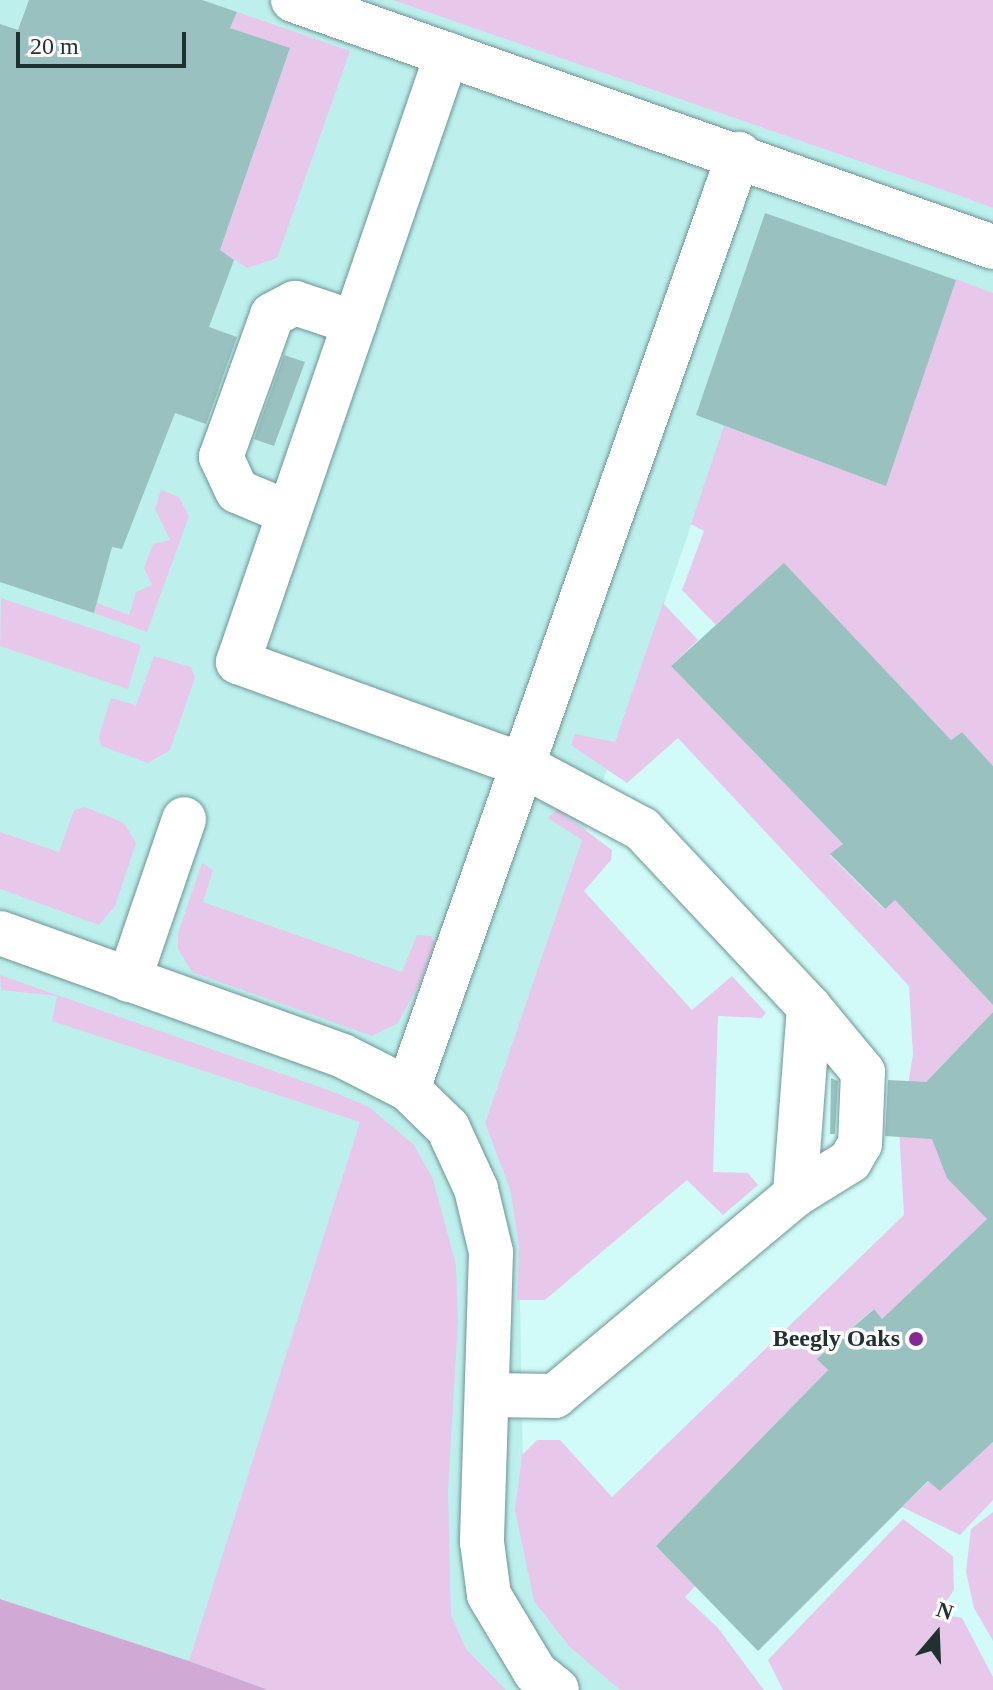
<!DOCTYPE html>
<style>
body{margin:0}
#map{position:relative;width:993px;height:1690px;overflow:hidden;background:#d1fbf9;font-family:Georgia,serif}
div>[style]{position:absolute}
.built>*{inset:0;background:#bdf0ed}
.green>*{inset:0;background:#e7c8eb}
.forest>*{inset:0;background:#d0aad5}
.building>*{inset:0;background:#98c1bf}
.roads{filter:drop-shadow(0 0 2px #6e9593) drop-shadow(0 0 2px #6e9593)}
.minor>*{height:44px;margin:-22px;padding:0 22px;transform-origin:22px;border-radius:22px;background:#fff}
.dots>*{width:22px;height:22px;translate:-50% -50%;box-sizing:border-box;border:4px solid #fefefe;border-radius:50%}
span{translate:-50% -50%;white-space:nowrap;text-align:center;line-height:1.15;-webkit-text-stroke:7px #fefefe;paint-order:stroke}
.poi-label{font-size:24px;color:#213130;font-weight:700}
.right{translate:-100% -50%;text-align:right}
.north{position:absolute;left:897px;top:1594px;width:80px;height:80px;-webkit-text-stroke:6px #fefefe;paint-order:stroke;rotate:19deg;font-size:22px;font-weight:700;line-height:32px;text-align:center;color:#213130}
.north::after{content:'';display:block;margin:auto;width:28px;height:36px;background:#213130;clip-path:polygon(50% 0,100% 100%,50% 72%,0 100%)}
.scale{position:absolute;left:16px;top:32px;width:170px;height:36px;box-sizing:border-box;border:4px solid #213130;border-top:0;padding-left:10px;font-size:24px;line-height:28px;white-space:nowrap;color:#213130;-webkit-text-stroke:6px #fefefe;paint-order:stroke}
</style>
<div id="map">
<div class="built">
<i style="clip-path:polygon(0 0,445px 0,993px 197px,993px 293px,956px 280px,886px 486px,725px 427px,485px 1123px,510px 1190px,519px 1247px,524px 1522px,627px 1690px,179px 1690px,189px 1661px,0 1599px)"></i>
</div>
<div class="green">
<i style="clip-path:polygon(393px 0,993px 0,993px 208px,955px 194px)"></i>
<i style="clip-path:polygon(237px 12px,350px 51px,277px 258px,247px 268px,220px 250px,290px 49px,230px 28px)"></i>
<i style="clip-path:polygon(956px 279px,993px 293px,993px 766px,962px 732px,951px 740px,784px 564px,716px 625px,682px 590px,704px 531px,691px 524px,724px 426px,886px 485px)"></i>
<i style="clip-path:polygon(161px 490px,179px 497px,189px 516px,147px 632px,94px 613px,97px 603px,129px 615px,136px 592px,152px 585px,144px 568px,153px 544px,170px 540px,155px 509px)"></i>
<i style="clip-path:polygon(1px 598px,141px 645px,128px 689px,0 646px)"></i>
<i style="clip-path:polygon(663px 603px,698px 640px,671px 666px,843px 844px,830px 855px,884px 909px,895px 900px,993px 1005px,993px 1012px,917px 1091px,907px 1091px,913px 1054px,909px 986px,678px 738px,627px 783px,571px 745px,575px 734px,615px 742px)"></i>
<i style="clip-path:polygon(154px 656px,191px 667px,195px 678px,170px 750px,148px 763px,101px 746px,99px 736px,111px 698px,136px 705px)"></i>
<i style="clip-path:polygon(85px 807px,124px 823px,136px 843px,115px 906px,99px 925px,0 889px,0 832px,59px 852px,74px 810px)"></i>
<i style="clip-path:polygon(557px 809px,612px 850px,611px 860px,584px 891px,692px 1010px,732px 976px,766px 1013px,762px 1018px,718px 1016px,713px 1172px,748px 1173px,758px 1185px,723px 1215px,687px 1180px,545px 1300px,517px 1300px,519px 1247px,510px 1190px,485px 1123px,582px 840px,548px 818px)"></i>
<i style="clip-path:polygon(202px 863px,213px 870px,203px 902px,402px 972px,417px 935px,431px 936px,435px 944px,420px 982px,398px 1023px,372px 1036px,192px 972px,178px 949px,178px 933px)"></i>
<i style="clip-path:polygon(0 975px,331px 1091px,369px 1107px,414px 1145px,433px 1179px,456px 1265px,458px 1323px,448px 1490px,451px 1615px,466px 1649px,506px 1690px,268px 1690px,189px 1661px,360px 1122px,52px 1021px,57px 996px,1px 990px)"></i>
<i style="clip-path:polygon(899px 1127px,937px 1129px,987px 1219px,882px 1319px,873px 1309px,818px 1359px,828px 1370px,656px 1546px,695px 1586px,685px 1597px,718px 1628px,764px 1690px,620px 1690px,569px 1646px,534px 1601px,515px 1510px,522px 1455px,537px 1440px,560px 1440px,612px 1497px,904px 1215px)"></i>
<i style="clip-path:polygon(993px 1442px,993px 1500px,960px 1535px,902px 1507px,929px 1481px,941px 1490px)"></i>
<i style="clip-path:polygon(993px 1512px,993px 1641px,974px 1608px,966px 1572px,971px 1529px)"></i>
<i style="clip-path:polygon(903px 1519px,953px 1556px,954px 1590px,945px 1603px,951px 1616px,962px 1618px,993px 1677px,993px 1690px,783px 1690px,768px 1660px)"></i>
</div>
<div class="forest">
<i style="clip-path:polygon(0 1599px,189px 1661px,268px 1690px,0 1690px)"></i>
</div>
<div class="building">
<i style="clip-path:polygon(29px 0,202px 0,237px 12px,230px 28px,290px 48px,220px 250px,234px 260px,209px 327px,237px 337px,206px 424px,175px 413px,122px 549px,112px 547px,94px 613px,0 582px,0 24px,18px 30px)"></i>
<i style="clip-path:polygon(765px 213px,956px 280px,886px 486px,696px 415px)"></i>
<i style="clip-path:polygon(284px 355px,305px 362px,274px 446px,254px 439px)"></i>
<i style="clip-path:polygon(784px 563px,951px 740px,962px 732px,993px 766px,993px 1005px,895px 900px,885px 909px,830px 854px,843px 844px,671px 666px)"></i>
<i style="clip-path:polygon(993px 1012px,993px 1442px,940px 1491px,928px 1481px,758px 1651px,656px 1546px,828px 1370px,817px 1359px,874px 1309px,882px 1319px,987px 1219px,947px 1178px,932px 1139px,885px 1136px,888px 1080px,926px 1082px)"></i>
<i style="clip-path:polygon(831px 1078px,838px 1081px,835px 1134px,830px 1134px)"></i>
</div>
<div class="roads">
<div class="minor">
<i style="left:293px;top:0;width:742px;rotate:19.44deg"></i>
<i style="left:447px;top:54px;width:643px;rotate:108.97deg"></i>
<i style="left:238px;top:662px;width:302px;rotate:19.9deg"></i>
<i style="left:522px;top:765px;width:136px;rotate:28.1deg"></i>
<i style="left:642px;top:829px;width:244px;rotate:46.8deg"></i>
<i style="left:809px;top:1007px;width:189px;rotate:94.3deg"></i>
<i style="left:795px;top:1195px;width:313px;rotate:140.1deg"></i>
<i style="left:555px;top:1396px;width:66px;rotate:-179.1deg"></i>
<i style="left:289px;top:513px;width:56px;rotate:-157.1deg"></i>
<i style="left:237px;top:491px;width:38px;rotate:-115deg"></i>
<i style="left:221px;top:457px;width:151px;rotate:-70.2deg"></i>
<i style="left:272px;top:315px;width:26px;rotate:-28deg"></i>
<i style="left:295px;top:303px;width:63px;rotate:18.4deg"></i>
<i style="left:0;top:933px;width:364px;rotate:19.7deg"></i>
<i style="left:343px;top:1056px;width:73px;rotate:26.9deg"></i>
<i style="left:408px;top:1089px;width:56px;rotate:44.3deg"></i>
<i style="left:448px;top:1128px;width:67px;rotate:65.3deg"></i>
<i style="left:476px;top:1189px;width:65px;rotate:76.6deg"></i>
<i style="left:491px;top:1252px;width:290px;rotate:91.8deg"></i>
<i style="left:482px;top:1542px;width:53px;rotate:82.5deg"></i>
<i style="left:489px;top:1595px;width:90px;rotate:59.1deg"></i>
<i style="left:535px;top:1672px;width:28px;rotate:39deg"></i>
<i style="left:129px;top:980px;width:170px;rotate:-71.1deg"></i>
<i style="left:408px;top:1089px;width:992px;rotate:-70.51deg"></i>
<i style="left:795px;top:1195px;width:65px;rotate:-31.7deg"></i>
<i style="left:850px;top:1161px;width:20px;rotate:-60deg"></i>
<i style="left:860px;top:1144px;width:72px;rotate:-87.6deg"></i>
<i style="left:863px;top:1072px;width:85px;rotate:-129.7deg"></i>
</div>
</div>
<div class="dots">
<i style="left:916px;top:1339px;background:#862993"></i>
</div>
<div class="poi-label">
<span class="right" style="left:900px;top:1339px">Beegly Oaks</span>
</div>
<div class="north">N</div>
<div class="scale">20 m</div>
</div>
